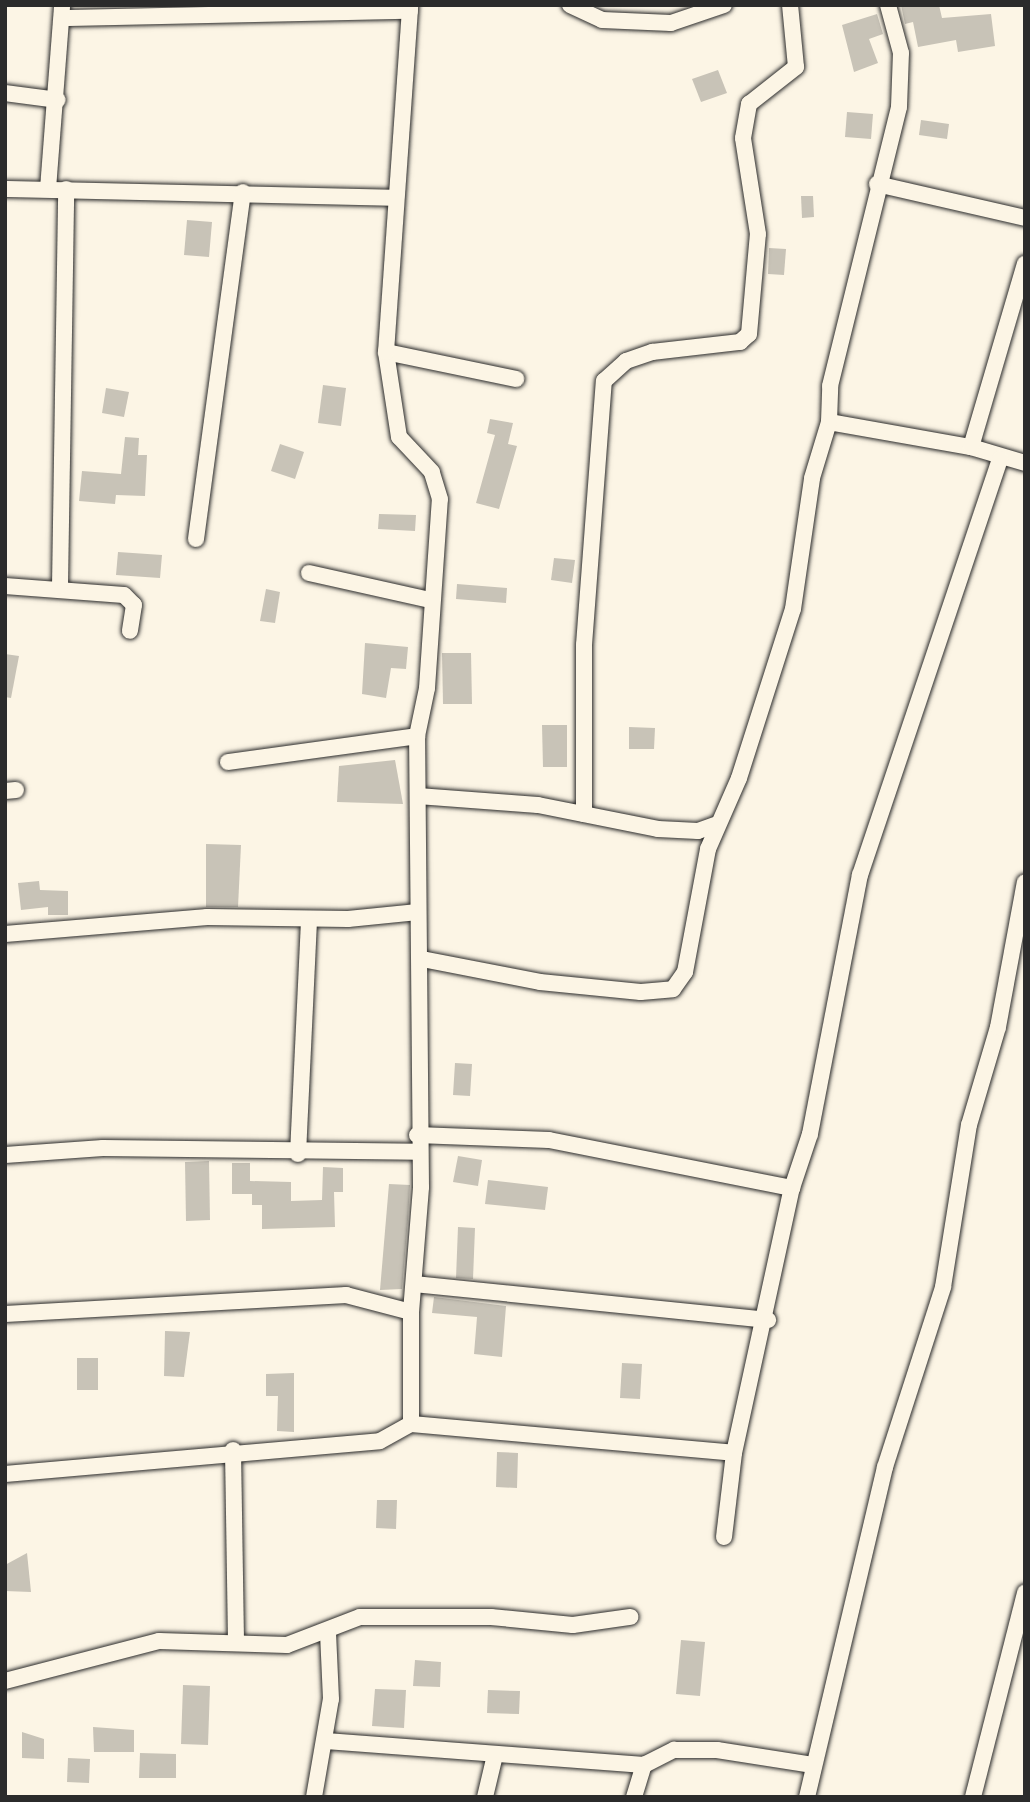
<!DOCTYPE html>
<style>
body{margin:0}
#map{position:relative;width:1030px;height:1802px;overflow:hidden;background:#fcf5e5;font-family:"Balsamiq Sans",sans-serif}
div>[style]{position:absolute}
.building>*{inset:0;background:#c8c3b7}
.roads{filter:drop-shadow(0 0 2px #2b2b2b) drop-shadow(0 0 2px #2b2b2b)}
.minor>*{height:16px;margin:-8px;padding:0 8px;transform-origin:8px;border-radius:8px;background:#fcf5e5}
span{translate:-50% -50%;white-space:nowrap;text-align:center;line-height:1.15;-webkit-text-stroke:6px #fcf5e5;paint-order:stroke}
.frame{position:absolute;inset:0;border:7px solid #2b2b2b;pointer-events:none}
</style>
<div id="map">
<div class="building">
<i style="clip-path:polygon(901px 5px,939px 5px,942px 18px,991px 14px,995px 46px,958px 52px,956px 40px,918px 47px,913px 22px,905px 24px)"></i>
<i style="clip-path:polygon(877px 14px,883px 34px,869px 39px,878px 63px,854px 72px,842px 25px)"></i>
<i style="clip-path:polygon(718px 70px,727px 93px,701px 102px,692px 79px)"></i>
<i style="clip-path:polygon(847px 112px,873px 114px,871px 139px,845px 137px)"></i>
<i style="clip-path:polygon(921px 120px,949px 124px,947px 139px,919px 135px)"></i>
<i style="clip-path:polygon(801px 196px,813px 196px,814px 217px,802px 218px)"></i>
<i style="clip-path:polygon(187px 220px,212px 222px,209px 257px,184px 255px)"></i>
<i style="clip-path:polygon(769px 248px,786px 249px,784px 275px,768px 274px)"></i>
<i style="clip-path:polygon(323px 385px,346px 388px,341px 426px,318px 423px)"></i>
<i style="clip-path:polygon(106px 388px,129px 392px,124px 417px,102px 413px)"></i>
<i style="clip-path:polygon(490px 419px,513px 423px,508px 444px,517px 446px,499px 509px,476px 503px,495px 435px,487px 433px)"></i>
<i style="clip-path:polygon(125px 437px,139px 438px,138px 455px,147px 455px,145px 496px,116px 495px,115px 504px,79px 501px,82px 471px,121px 474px)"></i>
<i style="clip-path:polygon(280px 444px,304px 452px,295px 479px,271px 471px)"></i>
<i style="clip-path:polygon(379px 514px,416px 515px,415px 531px,378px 529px)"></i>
<i style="clip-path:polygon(118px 552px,162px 555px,160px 578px,116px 575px)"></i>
<i style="clip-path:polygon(554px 558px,575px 560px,572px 583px,551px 580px)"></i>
<i style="clip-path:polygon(457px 584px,507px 588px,506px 603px,456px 599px)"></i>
<i style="clip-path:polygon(266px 589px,280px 592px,275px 623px,260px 621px)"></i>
<i style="clip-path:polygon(365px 643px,408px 647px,406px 669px,391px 668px,386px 698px,362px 694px)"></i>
<i style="clip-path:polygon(442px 653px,471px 653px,472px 704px,443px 704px)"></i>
<i style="clip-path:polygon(5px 654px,19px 656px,11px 698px,5px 697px)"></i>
<i style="clip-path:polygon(542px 725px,567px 725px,567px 767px,543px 767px)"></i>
<i style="clip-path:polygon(629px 727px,655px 728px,654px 749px,629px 749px)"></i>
<i style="clip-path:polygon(395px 760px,403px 804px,337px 802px,339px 766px)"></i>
<i style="clip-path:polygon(206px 844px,241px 845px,238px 907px,206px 907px)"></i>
<i style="clip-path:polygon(39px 881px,40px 890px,68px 891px,68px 915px,48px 915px,48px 907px,21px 910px,18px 883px)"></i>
<i style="clip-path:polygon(455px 1063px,472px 1064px,470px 1096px,453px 1095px)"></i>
<i style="clip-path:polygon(458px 1156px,482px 1160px,478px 1186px,453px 1182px)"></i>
<i style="clip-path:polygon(209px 1161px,210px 1220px,186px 1221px,185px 1162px)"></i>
<i style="clip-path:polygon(232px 1163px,250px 1163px,250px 1181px,291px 1182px,291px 1201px,322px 1200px,323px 1167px,343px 1168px,343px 1192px,334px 1192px,335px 1227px,262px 1229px,262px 1205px,252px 1205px,252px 1194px,232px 1194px)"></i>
<i style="clip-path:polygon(488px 1180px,548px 1187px,545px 1210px,485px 1204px)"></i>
<i style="clip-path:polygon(389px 1184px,410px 1185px,408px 1219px,402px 1289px,380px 1290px)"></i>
<i style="clip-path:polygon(458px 1227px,475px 1228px,473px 1279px,456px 1278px)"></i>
<i style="clip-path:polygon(434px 1297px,506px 1306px,502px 1357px,474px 1354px,477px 1317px,432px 1313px)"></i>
<i style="clip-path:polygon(165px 1331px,190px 1332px,184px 1377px,164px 1376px)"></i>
<i style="clip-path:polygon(77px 1358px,98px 1358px,98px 1390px,77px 1390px)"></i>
<i style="clip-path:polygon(622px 1363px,642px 1364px,640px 1399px,620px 1398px)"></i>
<i style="clip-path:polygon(294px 1373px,294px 1432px,277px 1431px,278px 1396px,266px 1396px,266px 1374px)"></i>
<i style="clip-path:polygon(497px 1452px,518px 1453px,517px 1488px,496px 1487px)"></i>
<i style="clip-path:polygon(377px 1500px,397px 1500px,396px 1529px,376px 1528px)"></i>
<i style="clip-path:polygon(27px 1553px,31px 1592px,5px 1591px,5px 1565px)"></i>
<i style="clip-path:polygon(681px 1640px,705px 1642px,700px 1696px,676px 1694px)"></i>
<i style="clip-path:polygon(415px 1660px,441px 1662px,440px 1687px,413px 1686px)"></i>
<i style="clip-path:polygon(183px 1685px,210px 1686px,208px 1745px,181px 1744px)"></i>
<i style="clip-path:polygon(375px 1689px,406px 1690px,404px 1728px,372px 1726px)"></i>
<i style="clip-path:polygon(488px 1690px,520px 1691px,519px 1714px,487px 1713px)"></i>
<i style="clip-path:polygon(93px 1727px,134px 1730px,134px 1752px,94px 1752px)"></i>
<i style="clip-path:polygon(22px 1732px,44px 1739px,44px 1759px,22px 1758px)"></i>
<i style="clip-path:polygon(140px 1753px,176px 1754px,176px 1778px,139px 1778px)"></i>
<i style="clip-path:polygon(68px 1758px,90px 1759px,89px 1783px,67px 1782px)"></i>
</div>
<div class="roads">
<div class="minor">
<i style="left:570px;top:5px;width:35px;rotate:25deg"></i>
<i style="left:602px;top:20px;width:69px;rotate:2.5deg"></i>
<i style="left:671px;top:23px;width:56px;rotate:-18.8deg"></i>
<i style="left:65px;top:18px;width:345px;rotate:-1.2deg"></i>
<i style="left:5px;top:93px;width:53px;rotate:7.5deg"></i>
<i style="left:877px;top:184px;width:152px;rotate:12.9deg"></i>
<i style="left:5px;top:189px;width:390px;rotate:1.3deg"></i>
<i style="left:48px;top:189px;width:185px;rotate:-85.6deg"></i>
<i style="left:386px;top:352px;width:133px;rotate:11.7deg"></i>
<i style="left:829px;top:422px;width:144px;rotate:10deg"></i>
<i style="left:971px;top:447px;width:56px;rotate:16.5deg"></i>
<i style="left:971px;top:447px;width:191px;rotate:-73.6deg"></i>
<i style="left:196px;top:539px;width:350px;rotate:-82.3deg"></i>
<i style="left:309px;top:573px;width:124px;rotate:12.6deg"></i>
<i style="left:5px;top:586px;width:119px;rotate:4.3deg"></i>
<i style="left:124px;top:595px;width:14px;rotate:45deg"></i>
<i style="left:134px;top:605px;width:26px;rotate:99deg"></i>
<i style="left:60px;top:586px;width:397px;rotate:-89.1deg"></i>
<i style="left:228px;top:762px;width:191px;rotate:-7.8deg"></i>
<i style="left:5px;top:791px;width:11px;rotate:-5deg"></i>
<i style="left:418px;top:796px;width:120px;rotate:4.3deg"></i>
<i style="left:538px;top:805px;width:122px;rotate:11.3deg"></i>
<i style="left:658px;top:829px;width:40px;rotate:2.9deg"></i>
<i style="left:698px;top:831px;width:20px;rotate:-20deg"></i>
<i style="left:584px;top:814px;width:169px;rotate:-90deg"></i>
<i style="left:584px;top:645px;width:265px;rotate:-85.7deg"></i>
<i style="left:604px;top:381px;width:30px;rotate:-42deg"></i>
<i style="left:626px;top:361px;width:28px;rotate:-19deg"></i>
<i style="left:652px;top:352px;width:89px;rotate:-6.5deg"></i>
<i style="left:740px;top:342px;width:12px;rotate:-42deg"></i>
<i style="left:749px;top:334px;width:100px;rotate:-84.9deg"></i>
<i style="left:758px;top:234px;width:97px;rotate:-98.9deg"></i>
<i style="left:743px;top:138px;width:35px;rotate:-80deg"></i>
<i style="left:749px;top:104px;width:60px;rotate:-38.2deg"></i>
<i style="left:796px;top:67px;width:62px;rotate:-95.5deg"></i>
<i style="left:5px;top:934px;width:203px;rotate:-4.8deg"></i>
<i style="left:207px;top:917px;width:141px;rotate:0.8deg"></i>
<i style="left:348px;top:919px;width:70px;rotate:-5.7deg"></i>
<i style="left:422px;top:959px;width:120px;rotate:11deg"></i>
<i style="left:540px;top:982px;width:101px;rotate:5.7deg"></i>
<i style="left:641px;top:992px;width:32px;rotate:-5deg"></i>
<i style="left:673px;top:989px;width:21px;rotate:-55deg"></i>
<i style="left:685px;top:972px;width:125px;rotate:-79.4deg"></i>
<i style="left:708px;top:849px;width:77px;rotate:-66.4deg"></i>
<i style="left:739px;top:778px;width:177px;rotate:-72.3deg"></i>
<i style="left:793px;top:609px;width:132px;rotate:-81.7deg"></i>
<i style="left:812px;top:478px;width:59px;rotate:-73.1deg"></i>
<i style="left:829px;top:422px;width:36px;rotate:-88deg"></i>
<i style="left:830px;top:386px;width:287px;rotate:-76.1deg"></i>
<i style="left:899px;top:107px;width:54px;rotate:-87.9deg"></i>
<i style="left:901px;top:53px;width:50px;rotate:-105.2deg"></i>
<i style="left:417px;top:1135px;width:132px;rotate:2.2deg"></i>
<i style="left:549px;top:1140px;width:248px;rotate:11.2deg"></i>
<i style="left:298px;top:1154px;width:235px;rotate:-87.3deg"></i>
<i style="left:5px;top:1155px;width:98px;rotate:-4.1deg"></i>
<i style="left:103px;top:1148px;width:315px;rotate:0.7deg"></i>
<i style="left:414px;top:1284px;width:356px;rotate:5.8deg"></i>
<i style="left:5px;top:1314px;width:342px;rotate:-3.2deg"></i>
<i style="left:346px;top:1295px;width:67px;rotate:14.7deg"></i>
<i style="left:411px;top:1424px;width:324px;rotate:5.1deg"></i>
<i style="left:233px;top:1450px;width:191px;rotate:89.1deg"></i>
<i style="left:5px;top:1474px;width:376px;rotate:-5deg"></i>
<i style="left:380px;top:1441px;width:35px;rotate:-29deg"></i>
<i style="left:411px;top:1424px;width:112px;rotate:-90deg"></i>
<i style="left:411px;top:1312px;width:125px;rotate:-85.4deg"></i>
<i style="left:421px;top:1187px;width:451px;rotate:-90.5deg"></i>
<i style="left:417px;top:736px;width:49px;rotate:-78.2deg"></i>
<i style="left:427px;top:688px;width:189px;rotate:-86.1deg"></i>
<i style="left:440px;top:499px;width:28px;rotate:-107deg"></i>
<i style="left:432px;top:472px;width:48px;rotate:-133.3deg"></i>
<i style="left:399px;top:437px;width:86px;rotate:-98.7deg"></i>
<i style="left:386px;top:352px;width:348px;rotate:-86deg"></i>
<i style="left:724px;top:1537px;width:85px;rotate:-83.2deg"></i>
<i style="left:734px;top:1453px;width:271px;rotate:-77.7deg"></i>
<i style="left:792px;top:1188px;width:57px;rotate:-71.6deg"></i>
<i style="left:810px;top:1134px;width:264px;rotate:-79.1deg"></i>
<i style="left:860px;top:875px;width:439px;rotate:-71.4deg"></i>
<i style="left:5px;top:1681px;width:159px;rotate:-14.6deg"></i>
<i style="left:159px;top:1641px;width:128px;rotate:1.8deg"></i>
<i style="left:287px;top:1645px;width:78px;rotate:-21deg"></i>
<i style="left:360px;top:1617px;width:131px"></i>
<i style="left:491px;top:1617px;width:82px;rotate:5.6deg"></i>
<i style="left:573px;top:1625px;width:58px;rotate:-8deg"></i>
<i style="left:326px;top:1741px;width:319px;rotate:4.3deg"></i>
<i style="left:644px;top:1765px;width:34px;rotate:-27deg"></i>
<i style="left:674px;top:1750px;width:43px"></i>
<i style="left:717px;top:1750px;width:97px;rotate:8.9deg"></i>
<i style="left:314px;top:1797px;width:99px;rotate:-80.2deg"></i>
<i style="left:331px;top:1699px;width:65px;rotate:-92.6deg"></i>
<i style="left:485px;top:1797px;width:43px;rotate:-76.6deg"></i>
<i style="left:634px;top:1797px;width:34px;rotate:-73deg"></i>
<i style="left:807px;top:1797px;width:339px;rotate:-76.7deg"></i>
<i style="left:885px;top:1467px;width:189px;rotate:-72.1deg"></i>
<i style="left:943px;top:1287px;width:164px;rotate:-80.9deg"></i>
<i style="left:969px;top:1125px;width:102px;rotate:-73.5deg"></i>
<i style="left:998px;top:1027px;width:147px;rotate:-79.5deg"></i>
<i style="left:973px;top:1797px;width:211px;rotate:-75.7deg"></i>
</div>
</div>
<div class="frame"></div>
</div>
